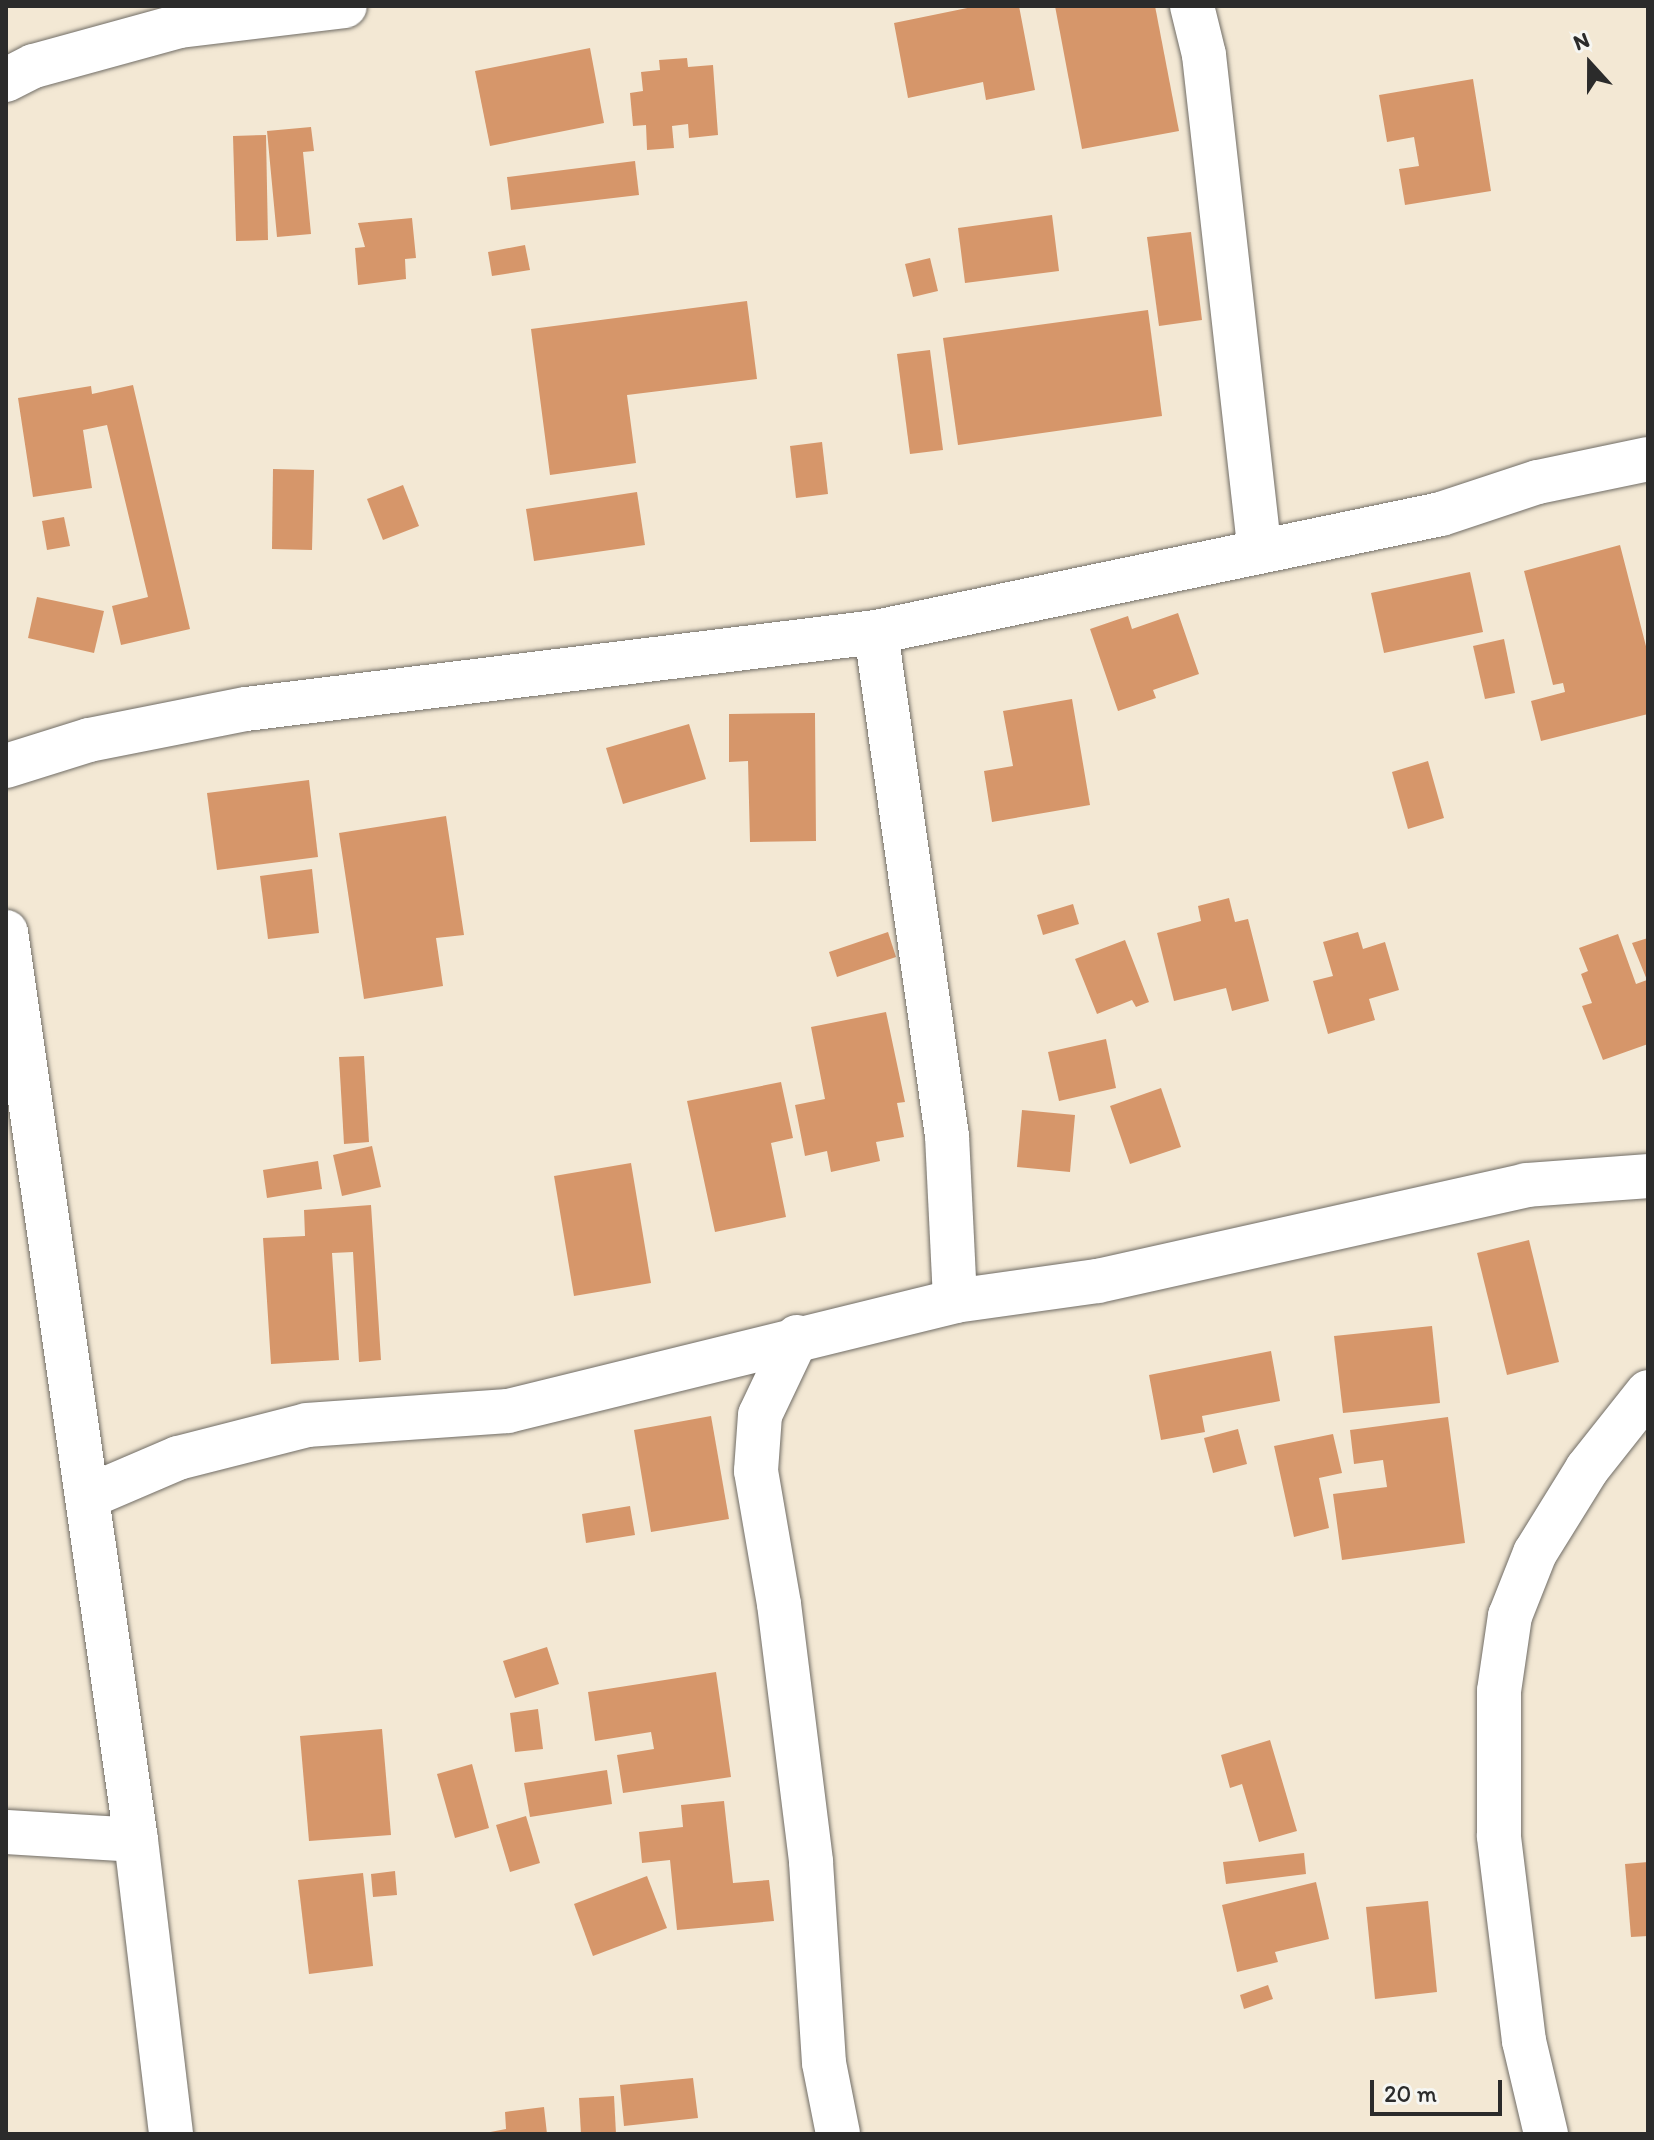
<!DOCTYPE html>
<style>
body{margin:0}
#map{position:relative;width:1654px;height:2140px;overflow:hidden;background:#f3e8d4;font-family:Itim,sans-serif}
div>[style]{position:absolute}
.building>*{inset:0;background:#d6966a}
.roads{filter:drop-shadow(0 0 2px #716d66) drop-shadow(0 0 2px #716d66)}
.minor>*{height:44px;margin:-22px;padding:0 22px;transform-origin:22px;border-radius:22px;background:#fff}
span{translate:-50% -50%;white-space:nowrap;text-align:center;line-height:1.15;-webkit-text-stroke:6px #f6f6f2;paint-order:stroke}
.frame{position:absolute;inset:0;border:8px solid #2b2b2b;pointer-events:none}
.north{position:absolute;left:1550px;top:24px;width:80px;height:80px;-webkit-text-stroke:6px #f6f6f2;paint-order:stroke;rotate:339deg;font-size:22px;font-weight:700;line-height:32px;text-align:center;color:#2b2b2b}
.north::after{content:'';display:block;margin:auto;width:28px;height:36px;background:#2b2b2b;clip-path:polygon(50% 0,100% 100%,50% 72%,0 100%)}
.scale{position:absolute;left:1370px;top:2080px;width:132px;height:36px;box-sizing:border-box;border:4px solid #2b2b2b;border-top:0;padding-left:10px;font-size:24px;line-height:28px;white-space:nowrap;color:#2b2b2b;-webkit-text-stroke:6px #f6f6f2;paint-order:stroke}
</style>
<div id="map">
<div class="building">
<i style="clip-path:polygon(977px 6px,1019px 6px,1035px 90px,986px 100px,983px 82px,908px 98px,894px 23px)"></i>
<i style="clip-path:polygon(1055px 6px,1155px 6px,1179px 131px,1082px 149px)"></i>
<i style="clip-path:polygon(590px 48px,604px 123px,490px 146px,475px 71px)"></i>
<i style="clip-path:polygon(687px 58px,688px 67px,713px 65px,718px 135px,689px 138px,688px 124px,672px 126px,674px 148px,647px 150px,646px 125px,633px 126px,630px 93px,643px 91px,641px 72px,660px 70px,659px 60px)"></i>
<i style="clip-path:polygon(1473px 79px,1491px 191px,1405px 205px,1399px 169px,1419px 166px,1414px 137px,1387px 142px,1379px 95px)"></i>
<i style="clip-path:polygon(311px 127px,314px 151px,303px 152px,311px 234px,277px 237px,267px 131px)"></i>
<i style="clip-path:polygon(266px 135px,268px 240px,236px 241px,233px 136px)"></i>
<i style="clip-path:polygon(635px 161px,639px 195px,511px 210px,507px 177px)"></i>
<i style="clip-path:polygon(1052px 215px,1059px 271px,965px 283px,958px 228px)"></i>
<i style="clip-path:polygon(412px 218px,416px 258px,405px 259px,406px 279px,358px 285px,355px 248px,365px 247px,358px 223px)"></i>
<i style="clip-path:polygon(1191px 232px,1202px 320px,1159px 326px,1147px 237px)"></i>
<i style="clip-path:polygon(525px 245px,530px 270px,492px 276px,488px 252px)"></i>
<i style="clip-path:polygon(930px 258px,938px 291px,913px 297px,905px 264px)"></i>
<i style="clip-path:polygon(747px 301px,757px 379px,627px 395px,636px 463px,550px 475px,531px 329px)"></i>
<i style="clip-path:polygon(1148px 310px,1162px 416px,958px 445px,943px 338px)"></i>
<i style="clip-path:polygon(930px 350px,943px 450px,910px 454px,897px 354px)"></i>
<i style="clip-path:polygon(133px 385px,190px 629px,121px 645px,112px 606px,148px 597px,107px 425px,83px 430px,92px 488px,33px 497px,18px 398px,91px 386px,92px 394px)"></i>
<i style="clip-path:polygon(822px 442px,828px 494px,796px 498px,790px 446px)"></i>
<i style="clip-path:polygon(273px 469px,314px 470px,312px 550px,272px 549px)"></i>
<i style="clip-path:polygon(403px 485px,419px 526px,383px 540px,367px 499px)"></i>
<i style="clip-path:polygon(637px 492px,645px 545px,534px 561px,526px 509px)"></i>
<i style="clip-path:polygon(64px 517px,70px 546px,47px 550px,42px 521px)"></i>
<i style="clip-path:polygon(1620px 545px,1648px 654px,1648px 714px,1541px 741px,1531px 701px,1565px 692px,1563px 683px,1553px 685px,1524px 571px)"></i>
<i style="clip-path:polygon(1470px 572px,1483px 632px,1384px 653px,1371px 593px)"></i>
<i style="clip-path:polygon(37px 597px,104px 611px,94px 653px,28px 638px)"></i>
<i style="clip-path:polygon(1178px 613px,1199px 674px,1153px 690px,1156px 698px,1118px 711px,1090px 629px,1128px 616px,1132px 629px)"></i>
<i style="clip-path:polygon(1504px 639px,1515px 693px,1485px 699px,1473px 646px)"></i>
<i style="clip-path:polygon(1072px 699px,1090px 805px,992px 822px,984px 771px,1013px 766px,1003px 711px)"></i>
<i style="clip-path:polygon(815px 713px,816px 841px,750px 842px,748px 761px,729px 762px,729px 714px)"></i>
<i style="clip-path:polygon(689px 724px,706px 779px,623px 804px,606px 748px)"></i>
<i style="clip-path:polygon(1428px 761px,1444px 818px,1408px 829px,1392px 772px)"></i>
<i style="clip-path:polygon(309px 780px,318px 857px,217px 870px,207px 793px)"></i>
<i style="clip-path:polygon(446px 816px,464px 935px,436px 938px,443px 986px,364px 999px,339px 833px)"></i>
<i style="clip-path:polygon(312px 869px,319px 933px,268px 939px,260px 876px)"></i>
<i style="clip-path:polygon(1229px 898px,1235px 922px,1248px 919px,1269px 1001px,1232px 1011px,1226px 988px,1174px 1001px,1157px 933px,1201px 921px,1198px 906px)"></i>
<i style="clip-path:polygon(1073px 904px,1079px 924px,1043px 935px,1037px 915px)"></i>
<i style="clip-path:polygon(888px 932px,896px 957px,837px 977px,829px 952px)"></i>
<i style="clip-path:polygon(1358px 932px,1363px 949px,1385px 942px,1399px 990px,1369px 999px,1375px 1020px,1328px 1034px,1313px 981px,1333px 976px,1323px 942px)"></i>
<i style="clip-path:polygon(1618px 934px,1636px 984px,1647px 980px,1632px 943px,1648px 938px,1648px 1044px,1603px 1060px,1582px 1006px,1592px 1003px,1581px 974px,1588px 971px,1579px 948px)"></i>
<i style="clip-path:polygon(1125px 940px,1149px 1002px,1136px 1007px,1132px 1000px,1097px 1014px,1075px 959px)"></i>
<i style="clip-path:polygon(886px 1012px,905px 1102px,897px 1103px,904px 1137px,876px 1142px,880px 1161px,831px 1172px,827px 1151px,805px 1156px,795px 1105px,825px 1099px,811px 1027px)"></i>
<i style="clip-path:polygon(1106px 1039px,1116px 1088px,1059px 1101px,1048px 1052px)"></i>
<i style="clip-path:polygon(364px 1056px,369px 1142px,344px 1144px,339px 1057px)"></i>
<i style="clip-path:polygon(781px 1082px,793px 1138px,771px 1143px,786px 1217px,715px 1232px,687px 1101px)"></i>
<i style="clip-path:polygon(1161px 1088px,1181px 1147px,1130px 1164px,1110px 1106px)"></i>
<i style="clip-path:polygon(1022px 1110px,1075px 1115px,1070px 1172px,1017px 1167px)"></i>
<i style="clip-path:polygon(372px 1146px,381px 1187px,342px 1196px,333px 1155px)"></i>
<i style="clip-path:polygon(318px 1161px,322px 1189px,267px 1198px,263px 1170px)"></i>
<i style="clip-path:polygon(631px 1163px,651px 1283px,574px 1296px,554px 1176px)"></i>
<i style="clip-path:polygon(371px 1205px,381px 1360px,359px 1362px,353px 1252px,332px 1253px,339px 1360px,271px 1364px,263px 1238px,305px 1236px,304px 1210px)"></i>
<i style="clip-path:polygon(1529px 1240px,1559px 1362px,1507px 1375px,1477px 1253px)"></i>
<i style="clip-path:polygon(1432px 1326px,1440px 1403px,1343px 1413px,1334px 1336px)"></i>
<i style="clip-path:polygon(1271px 1351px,1280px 1401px,1202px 1416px,1205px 1432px,1161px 1440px,1149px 1375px)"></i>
<i style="clip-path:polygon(711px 1416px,729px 1519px,651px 1532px,634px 1430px)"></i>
<i style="clip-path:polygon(1448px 1417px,1465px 1543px,1342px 1560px,1333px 1494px,1387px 1487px,1383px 1460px,1354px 1464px,1350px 1430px)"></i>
<i style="clip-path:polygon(1238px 1429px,1247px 1464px,1213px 1473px,1204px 1438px)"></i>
<i style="clip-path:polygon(1333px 1434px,1342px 1473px,1319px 1478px,1329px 1528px,1294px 1537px,1274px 1446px)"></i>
<i style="clip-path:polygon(630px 1506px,635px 1535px,586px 1543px,582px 1514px)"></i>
<i style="clip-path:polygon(547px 1647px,559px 1684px,515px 1698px,503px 1661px)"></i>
<i style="clip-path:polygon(716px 1672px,731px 1777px,623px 1793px,617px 1755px,654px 1749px,651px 1732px,595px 1741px,588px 1692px)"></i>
<i style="clip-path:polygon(538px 1709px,543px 1749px,515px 1752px,510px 1713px)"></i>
<i style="clip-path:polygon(382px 1729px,391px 1835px,309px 1841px,300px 1736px)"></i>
<i style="clip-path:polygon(1270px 1740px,1297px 1831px,1259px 1842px,1242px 1784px,1230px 1788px,1221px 1755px)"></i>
<i style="clip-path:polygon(472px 1764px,489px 1828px,455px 1838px,437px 1774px)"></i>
<i style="clip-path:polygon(607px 1770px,612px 1804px,530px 1817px,524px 1783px)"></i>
<i style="clip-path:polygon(724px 1801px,733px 1883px,769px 1880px,774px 1921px,677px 1930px,670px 1860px,642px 1863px,639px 1832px,683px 1827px,681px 1805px)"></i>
<i style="clip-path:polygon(526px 1816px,540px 1863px,510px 1872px,496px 1825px)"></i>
<i style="clip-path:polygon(1304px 1853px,1306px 1874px,1226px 1884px,1223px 1862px)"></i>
<i style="clip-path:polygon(1648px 1862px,1648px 1936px,1631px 1937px,1625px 1864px)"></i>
<i style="clip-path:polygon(395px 1871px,397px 1895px,373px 1897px,371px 1874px)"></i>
<i style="clip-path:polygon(363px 1873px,373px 1966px,309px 1974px,298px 1880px)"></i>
<i style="clip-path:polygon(647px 1876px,667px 1928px,593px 1956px,574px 1904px)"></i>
<i style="clip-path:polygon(1316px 1882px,1329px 1939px,1275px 1952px,1278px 1962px,1237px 1972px,1222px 1905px)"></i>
<i style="clip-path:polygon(1428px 1901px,1437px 1992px,1375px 1999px,1366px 1907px)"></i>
<i style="clip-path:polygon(1268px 1985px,1273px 1999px,1244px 2009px,1240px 1995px)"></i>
<i style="clip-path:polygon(693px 2078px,698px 2118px,624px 2126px,620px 2085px)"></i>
<i style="clip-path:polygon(614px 2096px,616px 2134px,581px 2134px,579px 2098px)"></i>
<i style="clip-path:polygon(544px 2107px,547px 2134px,480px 2134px,506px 2129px,505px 2112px)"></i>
</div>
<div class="roads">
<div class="minor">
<i style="left:1192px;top:6px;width:50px;rotate:76.2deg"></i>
<i style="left:1204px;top:55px;width:499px;rotate:83.6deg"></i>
<i style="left:6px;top:80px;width:31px;rotate:-27deg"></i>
<i style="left:34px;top:66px;width:150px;rotate:-15.4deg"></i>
<i style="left:179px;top:26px;width:167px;rotate:-6.9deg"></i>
<i style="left:876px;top:632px;width:509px;rotate:81.98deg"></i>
<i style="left:947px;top:1136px;width:165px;rotate:87.2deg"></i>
<i style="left:6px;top:766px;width:87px;rotate:-17.4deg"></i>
<i style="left:89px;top:740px;width:160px;rotate:-11.2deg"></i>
<i style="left:246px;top:709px;width:635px;rotate:-6.97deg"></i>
<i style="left:876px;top:632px;width:577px;rotate:-11.8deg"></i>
<i style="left:1441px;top:514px;width:102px;rotate:-18.3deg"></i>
<i style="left:1538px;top:482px;width:112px;rotate:-11.8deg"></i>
<i style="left:6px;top:932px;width:917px;rotate:81.85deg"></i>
<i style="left:136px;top:1840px;width:296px;rotate:83.2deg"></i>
<i style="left:797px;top:1337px;width:86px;rotate:115.4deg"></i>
<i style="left:760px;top:1415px;width:56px;rotate:94.1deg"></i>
<i style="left:756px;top:1471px;width:135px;rotate:80.2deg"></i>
<i style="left:779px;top:1604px;width:260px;rotate:82.9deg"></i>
<i style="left:811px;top:1862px;width:201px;rotate:86.3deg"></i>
<i style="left:824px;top:2063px;width:72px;rotate:78.8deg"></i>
<i style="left:87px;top:1497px;width:99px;rotate:-23.2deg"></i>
<i style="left:178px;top:1458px;width:133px;rotate:-14.3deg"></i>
<i style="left:307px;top:1425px;width:201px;rotate:-4deg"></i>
<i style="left:508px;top:1411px;width:460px;rotate:-13.8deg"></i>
<i style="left:955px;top:1301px;width:144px;rotate:-8deg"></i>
<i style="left:1098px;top:1281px;width:439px;rotate:-12.6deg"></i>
<i style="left:1526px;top:1185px;width:122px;rotate:-4.2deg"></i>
<i style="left:6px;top:1832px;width:130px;rotate:3.5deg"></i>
<i style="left:1546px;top:2134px;width:96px;rotate:-103.3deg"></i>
<i style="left:1524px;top:2041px;width:207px;rotate:-97deg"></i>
<i style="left:1499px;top:1836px;width:145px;rotate:-90deg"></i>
<i style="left:1499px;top:1691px;width:76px;rotate:-81.7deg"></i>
<i style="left:1510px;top:1616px;width:68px;rotate:-68.4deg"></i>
<i style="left:1535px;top:1553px;width:99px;rotate:-58.2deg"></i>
<i style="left:1587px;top:1469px;width:98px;rotate:-51.6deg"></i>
</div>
</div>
<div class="frame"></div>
<div class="north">N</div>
<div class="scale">20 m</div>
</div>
